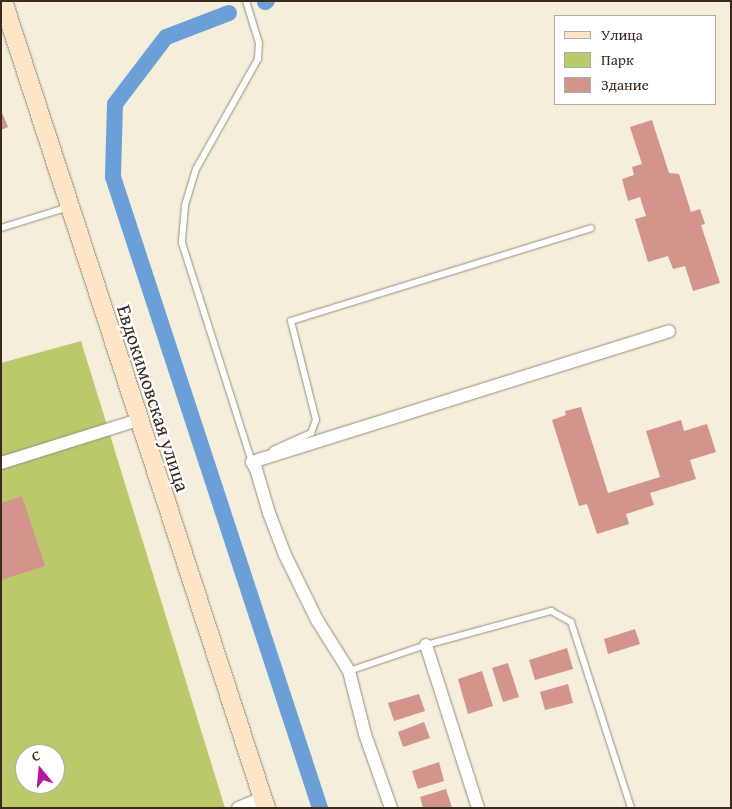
<!DOCTYPE html>
<meta charset="utf-8">
<style>
body{margin:0}
#map{position:relative;width:732px;height:809px;overflow:hidden;background:#f4eedb;font-family:"Gentium Book Plus",serif}
div>[style]{position:absolute}
.green>*{inset:0;background:#bcc96b}
.canal>*{height:16px;margin:-8px;padding:0 8px;transform-origin:8px;border-radius:8px;background:#6aa0d7}
.building>*{inset:0;background:#d2948b}
.roads{filter:drop-shadow(0 0 1px #988c7c) drop-shadow(0 0 1px #988c7c)}
.service>*{height:6px;margin:-3px;padding:0 3px;transform-origin:3px;border-radius:3px;background:#fff}
.minor>*{height:12px;margin:-6px;padding:0 6px;transform-origin:6px;border-radius:6px;background:#fff}
.secondary>*{height:18px;margin:-9px;padding:0 9px;transform-origin:9px;border-radius:9px;background:#fde5c5}
span{translate:-50% -50%;white-space:nowrap;text-align:center;line-height:1.15;-webkit-text-stroke:4.5px #fff;paint-order:stroke}
.street-label{font-size:20px;color:#3b2a1e}
.frame{position:absolute;inset:0;border:2px solid #3b2a1e;pointer-events:none}
.legend{position:absolute;left:554px;top:15px;width:162px;height:90px;box-sizing:border-box;background:#fff;border:1px solid #b1aaa5;margin:0;padding:6px 9px;list-style:none;font-size:15px;color:#3b2a1e}
.legend li{display:flex;align-items:center;gap:10px;height:25px}
.legend b{width:25px;border:1px solid #b1aaa5}
.north{position:absolute;left:15px;top:744px;width:50px;height:50px;box-sizing:border-box;background:#fff;border:1px solid #b1aaa5;border-radius:50%;rotate:343deg;font-size:14px;font-weight:700;line-height:20px;text-align:center;color:#3b2a1e}
.north::after{content:'';display:block;margin:auto;width:18px;height:22px;background:#b5179e;clip-path:polygon(50% 0,100% 100%,50% 72%,0 100%)}
</style>
<div id="map">
<div class="green">
<i style="clip-path:polygon(evenodd,81px 341px,225px 808px,1px 808px,1px 363px,81px 341px,25px 754px,55px 754px,55px 784px,25px 784px,25px 754px)"></i>
</div>
<div class="canal">
<i style="left:265px;top:2px;width:2px;rotate:-27deg"></i>
<i style="left:229px;top:13px;width:67px;rotate:159.1deg"></i>
<i style="left:166px;top:37px;width:84px;rotate:127.3deg"></i>
<i style="left:115px;top:104px;width:73px;rotate:91.6deg"></i>
<i style="left:113px;top:177px;width:664px;rotate:71.84deg"></i>
</div>
<div class="building">
<i style="clip-path:polygon(1px 110px,8px 127px,1px 130px)"></i>
<i style="clip-path:polygon(652px 120px,669px 173px,679px 174px,691px 212px,700px 209px,705px 224px,701px 225px,720px 283px,693px 291px,685px 266px,673px 269px,668px 256px,648px 262px,635px 219px,646px 216px,640px 197px,628px 201px,622px 179px,634px 175px,632px 167px,642px 164px,630px 127px)"></i>
<i style="clip-path:polygon(581px 407px,608px 493px,660px 477px,646px 431px,681px 420px,684px 431px,707px 424px,716px 452px,690px 460px,696px 479px,650px 493px,654px 505px,626px 514px,629px 524px,597px 534px,587px 504px,579px 506px,552px 420px,566px 415px,565px 411px)"></i>
<i style="clip-path:polygon(22px 496px,45px 566px,1px 580px,1px 503px)"></i>
<i style="clip-path:polygon(635px 629px,640px 644px,608px 654px,604px 639px)"></i>
<i style="clip-path:polygon(567px 648px,573px 669px,535px 680px,529px 660px)"></i>
<i style="clip-path:polygon(508px 663px,519px 697px,503px 702px,492px 668px)"></i>
<i style="clip-path:polygon(482px 671px,493px 706px,468px 714px,458px 679px)"></i>
<i style="clip-path:polygon(568px 684px,573px 703px,545px 710px,540px 692px)"></i>
<i style="clip-path:polygon(419px 694px,425px 711px,394px 721px,388px 703px)"></i>
<i style="clip-path:polygon(424px 722px,430px 738px,403px 747px,398px 732px)"></i>
<i style="clip-path:polygon(439px 762px,444px 781px,418px 789px,412px 771px)"></i>
<i style="clip-path:polygon(446px 789px,452px 808px,423px 808px,420px 797px)"></i>
</div>
<div class="roads">
<div class="service">
<i style="left:246px;top:1px;width:44px;rotate:72.8deg"></i>
<i style="left:259px;top:43px;width:16px;rotate:94deg"></i>
<i style="left:258px;top:59px;width:126px;rotate:119.4deg"></i>
<i style="left:196px;top:169px;width:39px;rotate:107deg"></i>
<i style="left:185px;top:206px;width:37px;rotate:95deg"></i>
<i style="left:182px;top:243px;width:230px;rotate:72.3deg"></i>
<i style="left:252px;top:462px;width:2px;rotate:-27deg"></i>
<i style="left:1px;top:228px;width:71px;rotate:-17.2deg"></i>
<i style="left:273px;top:450px;width:42px;rotate:-24.1deg"></i>
<i style="left:311px;top:433px;width:14px;rotate:-69deg"></i>
<i style="left:316px;top:420px;width:102px;rotate:-104.2deg"></i>
<i style="left:291px;top:321px;width:314px;rotate:-17.2deg"></i>
<i style="left:349px;top:671px;width:81px;rotate:-18.7deg"></i>
<i style="left:426px;top:645px;width:130px;rotate:-15.2deg"></i>
<i style="left:551px;top:611px;width:23px;rotate:29deg"></i>
<i style="left:571px;top:622px;width:195px;rotate:72.1deg"></i>
</div>
<div class="minor">
<i style="left:1px;top:463px;width:144px;rotate:-17.4deg"></i>
<i style="left:426px;top:645px;width:171px;rotate:72.3deg"></i>
<i style="left:238px;top:808px;width:27px;rotate:-22deg"></i>
<i style="left:391px;top:808px;width:78px;rotate:-109.4deg"></i>
<i style="left:365px;top:734px;width:65px;rotate:-104.3deg"></i>
<i style="left:349px;top:671px;width:60px;rotate:-122.1deg"></i>
<i style="left:317px;top:620px;width:72px;rotate:-116.2deg"></i>
<i style="left:285px;top:555px;width:45px;rotate:-110.9deg"></i>
<i style="left:269px;top:513px;width:46px;rotate:-106.5deg"></i>
<i style="left:256px;top:469px;width:8px;rotate:-120deg"></i>
<i style="left:252px;top:462px;width:437px;rotate:-17.4deg"></i>
</div>
<div class="secondary">
<i style="left:3px;top:1px;width:849px;rotate:71.95deg"></i>
</div>
</div>
<div class="street-label">
<span style="left:154px;top:398px;rotate:72deg">Евдокимовская улица</span>
</div>
<div class="frame"></div>
<ul class="legend">
<li><b style="height:6px;background:#fde5c5"></b>Улица</li>
<li><b style="height:14px;background:#bcc96b"></b>Парк</li>
<li><b style="height:14px;background:#d2948b"></b>Здание</li>
</ul>
<div class="north">С</div>
</div>
